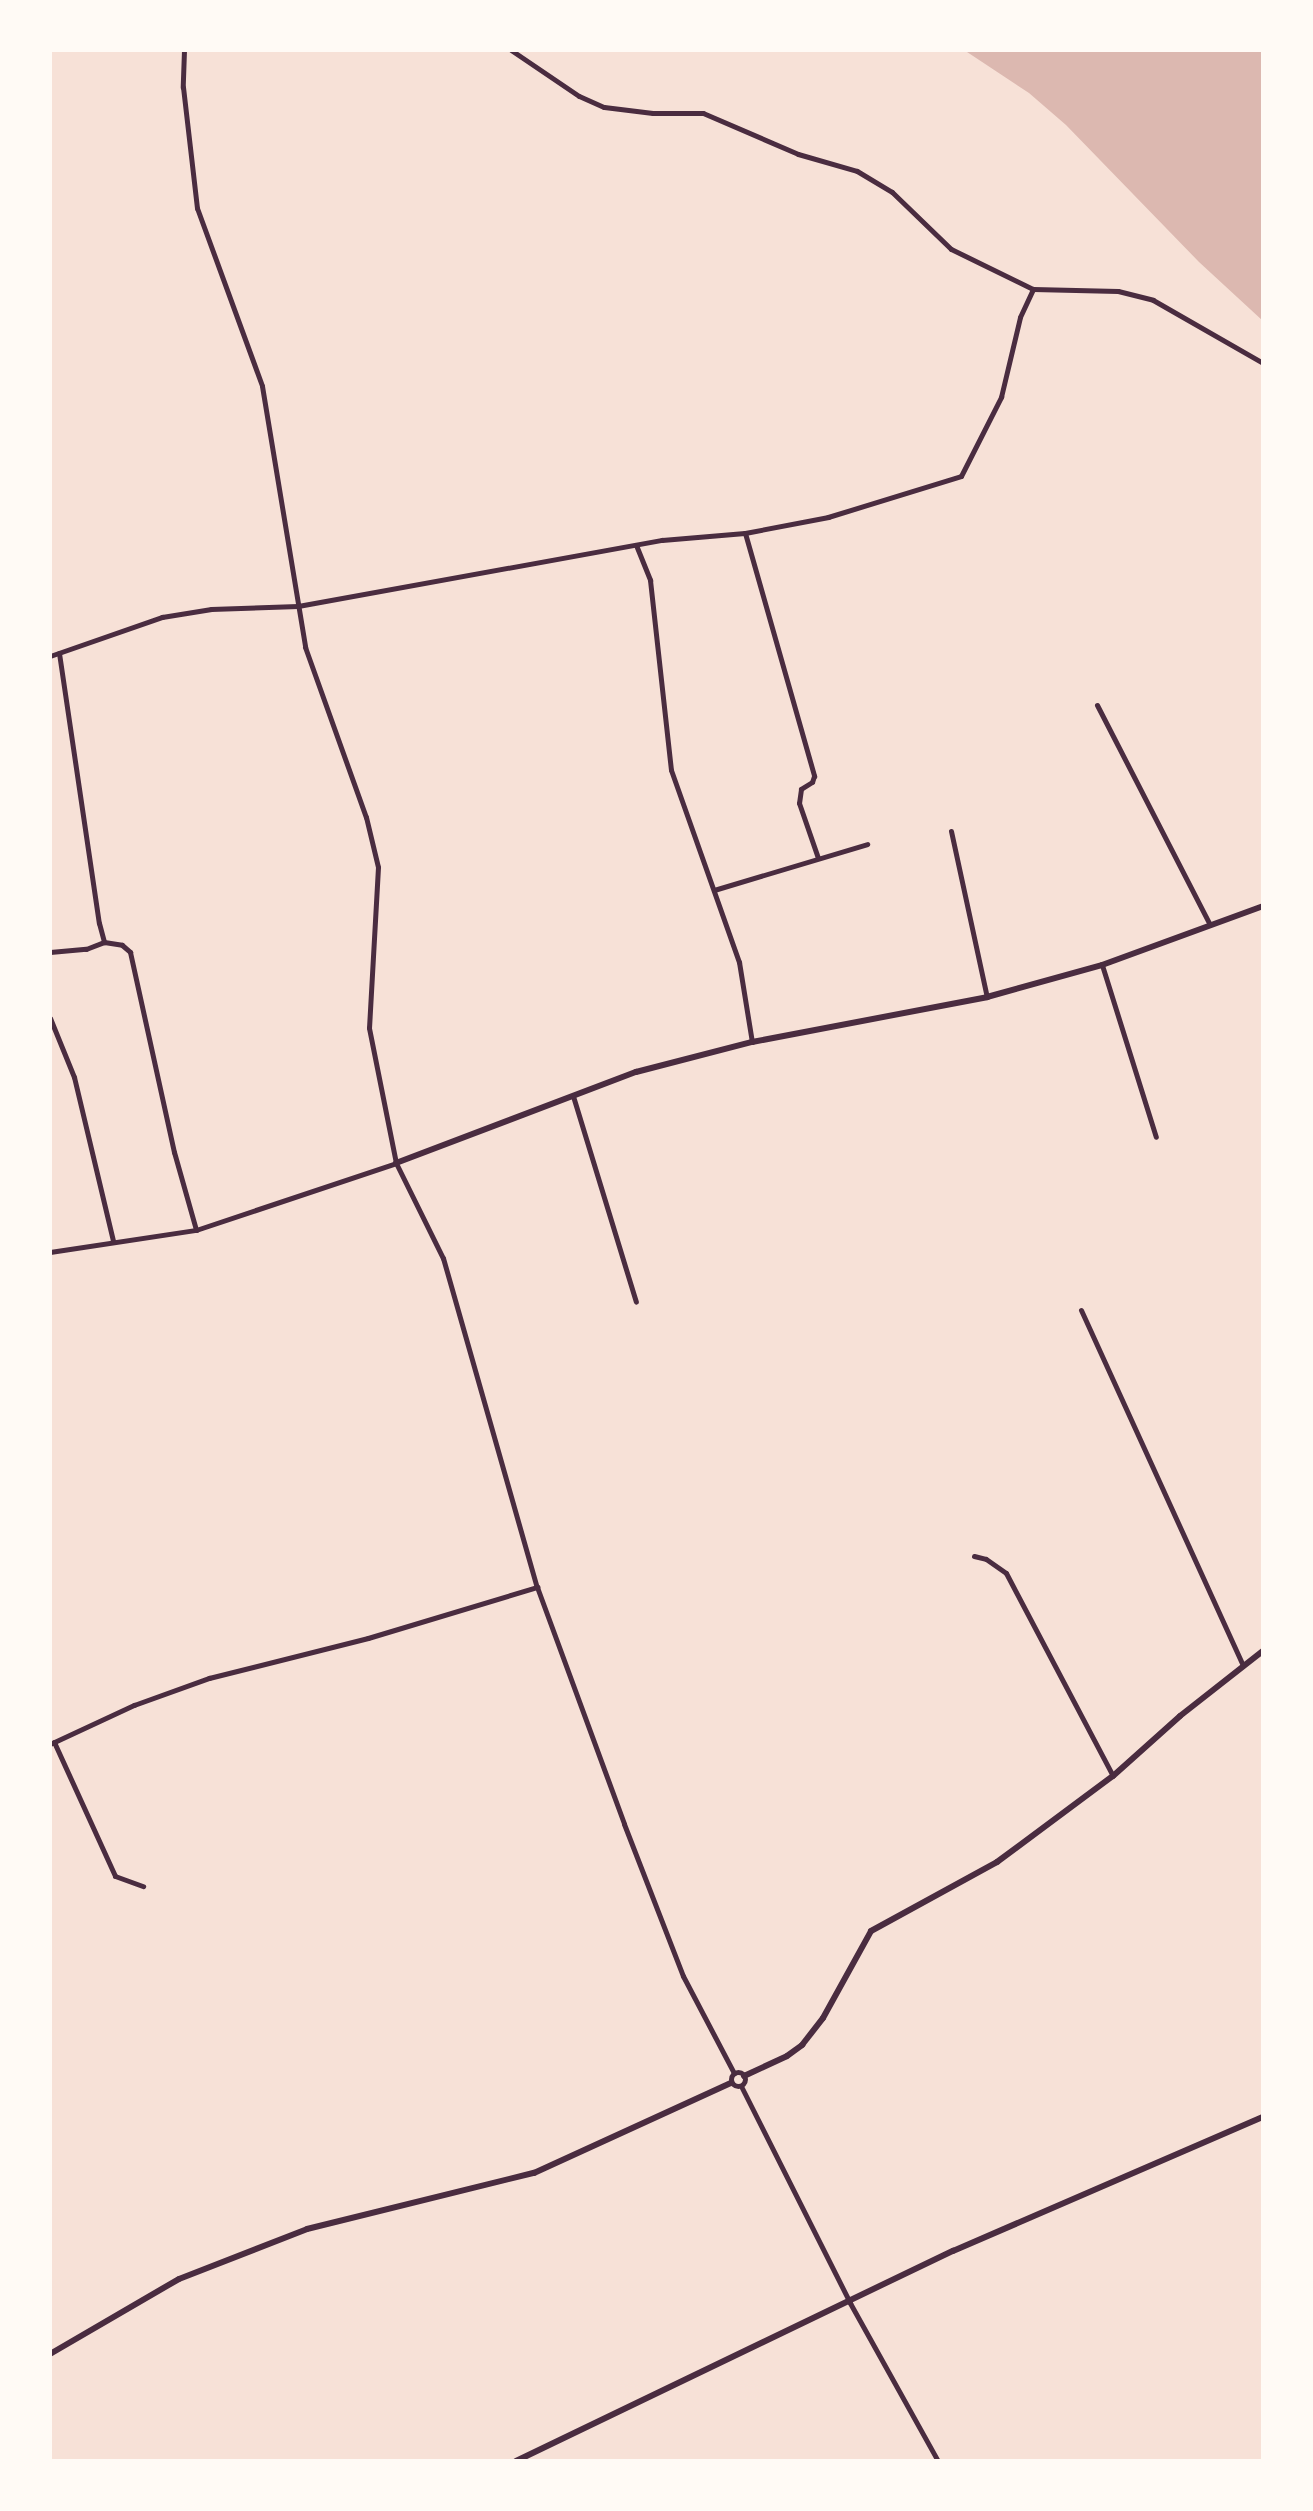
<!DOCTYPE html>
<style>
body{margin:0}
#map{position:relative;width:1313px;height:2511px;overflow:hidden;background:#f7e1d7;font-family:"Fira Sans",sans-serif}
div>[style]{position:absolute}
.water>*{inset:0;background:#dcb8b0}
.minor>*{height:5px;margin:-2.5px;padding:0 2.5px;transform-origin:2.5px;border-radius:2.5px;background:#4a2c40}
.minor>.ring{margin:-2.5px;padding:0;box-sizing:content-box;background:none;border:5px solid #4a2c40;border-radius:50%}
.tertiary>*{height:6px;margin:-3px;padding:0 3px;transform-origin:3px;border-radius:3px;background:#4a2c40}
span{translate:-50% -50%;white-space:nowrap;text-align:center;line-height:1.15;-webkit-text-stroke:6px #fffaf5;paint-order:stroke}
.frame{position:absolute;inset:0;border:52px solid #fffaf5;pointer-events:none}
</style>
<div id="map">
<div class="water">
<i style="clip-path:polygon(964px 50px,1263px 50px,1263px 321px,1199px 262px,1066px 125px,1029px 93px)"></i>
</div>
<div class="minor">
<i style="left:184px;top:50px;width:37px;rotate:92deg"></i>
<i style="left:183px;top:87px;width:122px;rotate:83.4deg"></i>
<i style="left:197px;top:208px;width:189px;rotate:69.9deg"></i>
<i style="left:262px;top:386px;width:265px;rotate:80.6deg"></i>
<i style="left:305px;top:647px;width:181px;rotate:70.3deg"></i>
<i style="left:366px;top:817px;width:51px;rotate:76.5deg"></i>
<i style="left:378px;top:867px;width:161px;rotate:93.2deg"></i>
<i style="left:369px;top:1028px;width:138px;rotate:78.7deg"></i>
<i style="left:396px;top:1163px;width:106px;rotate:63.7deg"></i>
<i style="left:443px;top:1258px;width:342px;rotate:74.1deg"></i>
<i style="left:537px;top:1587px;width:252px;rotate:69.8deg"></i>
<i style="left:624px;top:1824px;width:163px;rotate:68.8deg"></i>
<i style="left:683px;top:1976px;width:110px;rotate:62.3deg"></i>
<i style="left:511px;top:50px;width:82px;rotate:34.1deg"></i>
<i style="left:579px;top:96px;width:27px;rotate:24deg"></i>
<i style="left:604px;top:107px;width:49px;rotate:7deg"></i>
<i style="left:653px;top:113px;width:50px"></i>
<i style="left:703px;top:113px;width:103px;rotate:23.3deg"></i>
<i style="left:798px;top:154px;width:61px;rotate:16.1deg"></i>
<i style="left:857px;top:171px;width:41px;rotate:31deg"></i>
<i style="left:892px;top:192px;width:82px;rotate:44deg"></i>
<i style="left:951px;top:249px;width:91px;rotate:26deg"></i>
<i style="left:1033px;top:289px;width:85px;rotate:1.3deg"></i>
<i style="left:1118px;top:291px;width:36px;rotate:14deg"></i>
<i style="left:1153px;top:300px;width:127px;rotate:29.8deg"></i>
<i style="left:745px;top:533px;width:253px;rotate:74.1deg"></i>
<i style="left:814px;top:776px;width:6px;rotate:108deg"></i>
<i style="left:812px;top:782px;width:13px;rotate:148deg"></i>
<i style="left:801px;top:789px;width:14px;rotate:98deg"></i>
<i style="left:799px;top:803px;width:58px;rotate:70.9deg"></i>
<i style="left:636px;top:545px;width:38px;rotate:68deg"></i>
<i style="left:650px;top:580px;width:191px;rotate:83.7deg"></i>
<i style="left:671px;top:770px;width:204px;rotate:70.5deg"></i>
<i style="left:739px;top:962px;width:81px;rotate:80.8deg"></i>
<i style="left:59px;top:653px;width:273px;rotate:81.6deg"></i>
<i style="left:99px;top:923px;width:20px;rotate:75deg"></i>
<i style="left:104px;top:942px;width:18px;rotate:9deg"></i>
<i style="left:122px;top:945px;width:11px;rotate:41deg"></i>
<i style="left:130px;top:952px;width:205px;rotate:77.6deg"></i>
<i style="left:174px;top:1152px;width:81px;rotate:74.2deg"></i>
<i style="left:50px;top:656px;width:119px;rotate:-19.2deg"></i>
<i style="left:162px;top:617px;width:50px;rotate:-9.3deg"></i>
<i style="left:211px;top:609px;width:87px;rotate:-2deg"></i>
<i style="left:298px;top:606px;width:370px;rotate:-10.3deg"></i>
<i style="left:662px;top:540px;width:83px;rotate:-4.8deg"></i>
<i style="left:745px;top:533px;width:85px;rotate:-10.9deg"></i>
<i style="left:828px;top:517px;width:139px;rotate:-17.1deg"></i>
<i style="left:961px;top:476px;width:89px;rotate:-63.1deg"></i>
<i style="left:1001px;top:397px;width:82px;rotate:-76.6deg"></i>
<i style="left:1020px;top:317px;width:31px;rotate:-65deg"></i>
<i style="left:1097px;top:705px;width:247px;rotate:62.8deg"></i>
<i style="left:951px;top:831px;width:170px;rotate:77.8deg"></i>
<i style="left:714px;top:890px;width:160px;rotate:-16.7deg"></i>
<i style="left:50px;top:952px;width:36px;rotate:-5deg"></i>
<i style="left:86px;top:949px;width:19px;rotate:-21deg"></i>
<i style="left:1102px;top:965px;width:180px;rotate:72.6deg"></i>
<i style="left:50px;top:1018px;width:64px;rotate:67.9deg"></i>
<i style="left:74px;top:1077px;width:169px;rotate:76.6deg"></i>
<i style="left:573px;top:1096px;width:215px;rotate:73deg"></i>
<i style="left:50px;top:1252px;width:148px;rotate:-8.6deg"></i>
<i style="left:196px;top:1230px;width:211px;rotate:-18.5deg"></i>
<i style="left:1081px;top:1310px;width:389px;rotate:65.5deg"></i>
<i style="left:974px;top:1556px;width:12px;rotate:14deg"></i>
<i style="left:986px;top:1559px;width:24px;rotate:35deg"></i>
<i style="left:1006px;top:1573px;width:229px;rotate:62.2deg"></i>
<i style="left:54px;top:1742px;width:147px;rotate:65.5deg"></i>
<i style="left:115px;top:1876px;width:30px;rotate:20deg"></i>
<i style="left:50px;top:1744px;width:93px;rotate:-24.9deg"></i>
<i style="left:134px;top:1705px;width:80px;rotate:-19.8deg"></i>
<i style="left:209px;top:1678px;width:164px;rotate:-14.1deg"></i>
<i style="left:368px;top:1638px;width:177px;rotate:-16.8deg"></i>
<i class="ring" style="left:731px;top:2072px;width:9px;height:9px"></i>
<i style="left:741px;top:2086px;width:243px;rotate:63.3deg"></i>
<i style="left:850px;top:2303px;width:181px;rotate:60.9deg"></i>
</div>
<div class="tertiary">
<i style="left:396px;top:1163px;width:257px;rotate:-20.8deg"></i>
<i style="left:636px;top:1072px;width:120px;rotate:-14.5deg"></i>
<i style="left:752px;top:1042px;width:239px;rotate:-10.8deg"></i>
<i style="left:987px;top:997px;width:119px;rotate:-15.5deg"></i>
<i style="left:1102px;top:965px;width:171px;rotate:-20.1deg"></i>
<i style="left:744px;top:2076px;width:47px;rotate:-24.9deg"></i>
<i style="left:787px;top:2056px;width:19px;rotate:-36deg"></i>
<i style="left:802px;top:2045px;width:34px;rotate:-52deg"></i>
<i style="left:823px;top:2018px;width:99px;rotate:-61.1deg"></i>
<i style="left:871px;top:1931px;width:144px;rotate:-28.7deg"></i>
<i style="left:997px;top:1862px;width:144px;rotate:-36.6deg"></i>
<i style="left:1113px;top:1776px;width:90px;rotate:-41.8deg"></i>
<i style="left:1180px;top:1716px;width:105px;rotate:-38.1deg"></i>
<i style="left:50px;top:2354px;width:149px;rotate:-30.2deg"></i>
<i style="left:179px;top:2279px;width:137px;rotate:-21.3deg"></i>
<i style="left:307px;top:2229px;width:234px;rotate:-13.9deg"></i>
<i style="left:534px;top:2173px;width:217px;rotate:-24.6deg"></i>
<i style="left:516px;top:2461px;width:485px;rotate:-25.7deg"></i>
<i style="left:953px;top:2251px;width:338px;rotate:-23.4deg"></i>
</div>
<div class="frame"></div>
</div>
